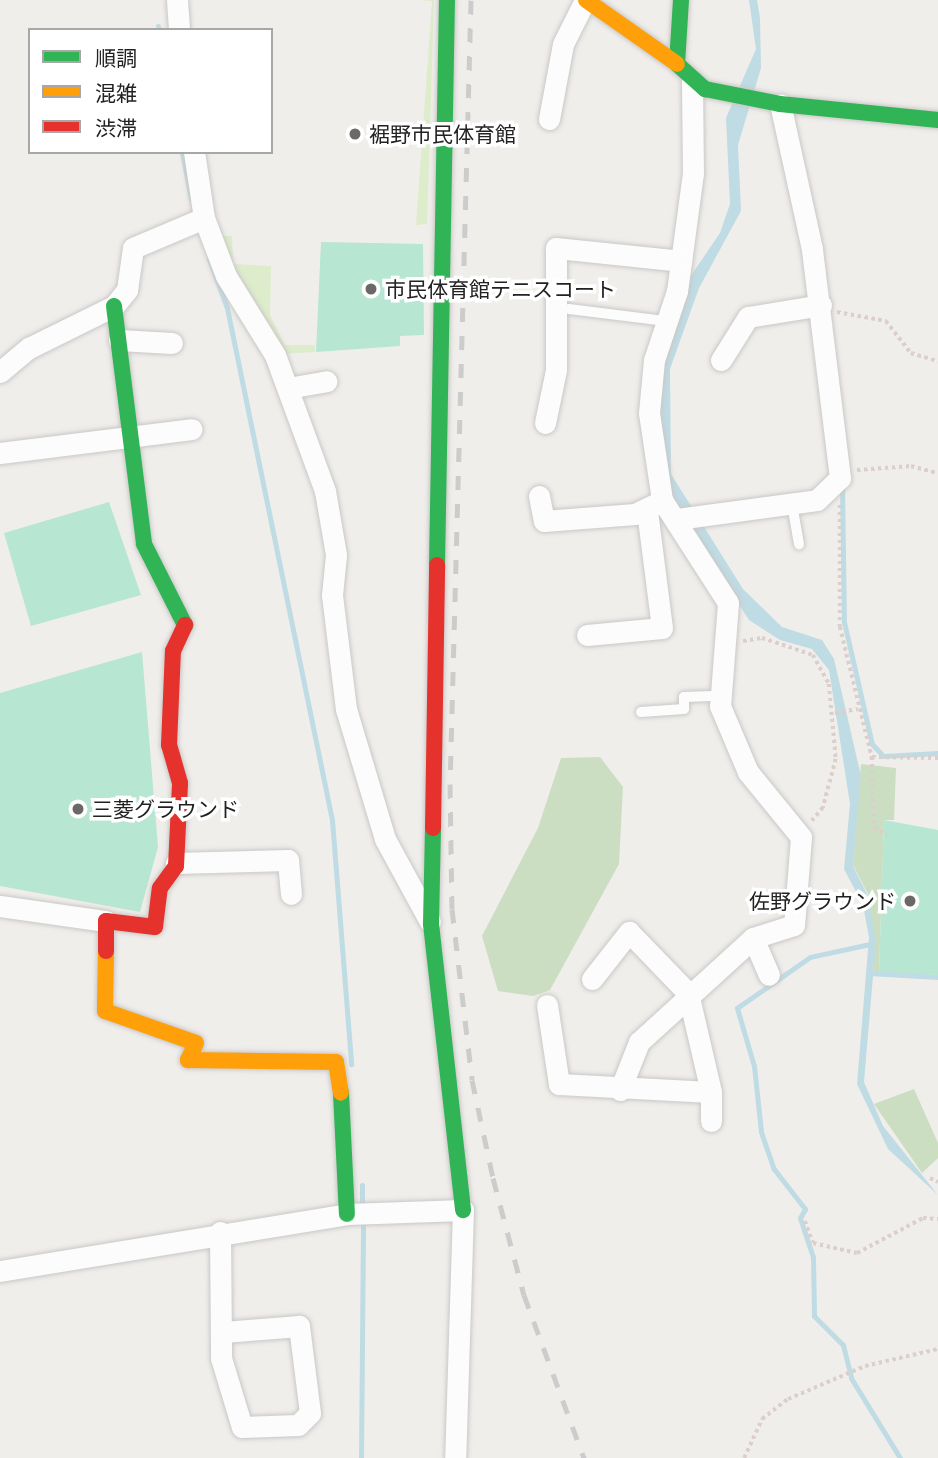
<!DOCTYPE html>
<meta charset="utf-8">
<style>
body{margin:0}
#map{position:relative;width:938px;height:1458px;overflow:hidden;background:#f0eeeb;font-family:"IBM Plex Sans","Noto Sans JP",sans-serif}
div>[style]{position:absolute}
.grass>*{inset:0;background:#ddeccb}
.forest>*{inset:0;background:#cbdec1}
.pitch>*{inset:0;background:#b7e6d2}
.water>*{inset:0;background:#bfdbe3}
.stream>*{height:5px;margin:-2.5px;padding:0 2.5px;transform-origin:2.5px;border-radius:2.5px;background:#bfdbe3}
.path>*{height:3.5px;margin-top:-1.75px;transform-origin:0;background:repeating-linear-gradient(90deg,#dccecd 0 3.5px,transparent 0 7px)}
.roads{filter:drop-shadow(0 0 2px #c9c8c7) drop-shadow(0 0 2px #c9c8c7)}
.lane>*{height:10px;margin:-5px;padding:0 5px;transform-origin:5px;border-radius:5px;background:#fdfcfc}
.street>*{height:21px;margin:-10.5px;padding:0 10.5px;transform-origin:10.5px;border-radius:10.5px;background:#fdfcfc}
.fast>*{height:16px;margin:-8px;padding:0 8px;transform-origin:8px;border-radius:8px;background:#30b455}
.slow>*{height:16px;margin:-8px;padding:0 8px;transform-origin:8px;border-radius:8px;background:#ff9f0a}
.jam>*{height:16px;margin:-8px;padding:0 8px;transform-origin:8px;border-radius:8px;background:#e5322d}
.rail>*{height:5px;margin-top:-2.5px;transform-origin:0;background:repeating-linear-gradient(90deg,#ccc 0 14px,transparent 0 28px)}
.dots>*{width:19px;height:19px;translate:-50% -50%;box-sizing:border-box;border:4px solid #fff;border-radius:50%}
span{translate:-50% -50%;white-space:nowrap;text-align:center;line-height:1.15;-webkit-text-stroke:7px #fff;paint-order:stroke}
.poi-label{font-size:21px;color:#222}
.left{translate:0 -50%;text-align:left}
.right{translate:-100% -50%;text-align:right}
.legend{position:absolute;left:28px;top:28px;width:245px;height:126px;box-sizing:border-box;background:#fff;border:2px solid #a7a7a7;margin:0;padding:9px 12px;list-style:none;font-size:21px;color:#222}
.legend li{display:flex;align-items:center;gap:14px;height:35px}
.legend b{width:35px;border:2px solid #a7a7a7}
</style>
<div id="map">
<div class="grass">
<i style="clip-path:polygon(420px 0,434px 0,427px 224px,416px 225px,432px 1px)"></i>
<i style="clip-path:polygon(213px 236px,232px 236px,233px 264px,271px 266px,270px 315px,285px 345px,315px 345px,315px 352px,279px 354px)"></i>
</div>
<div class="forest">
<i style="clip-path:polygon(600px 757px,623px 787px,619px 864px,550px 990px,533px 996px,498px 991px,482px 936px,538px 828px,561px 758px)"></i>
<i style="clip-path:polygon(861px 764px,896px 768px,894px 820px,884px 820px,879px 973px,874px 973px,869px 896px,853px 865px)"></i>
<i style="clip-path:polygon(914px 1089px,938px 1143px,938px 1158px,922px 1173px,874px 1104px)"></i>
</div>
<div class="pitch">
<i style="clip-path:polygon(321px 242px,423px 244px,424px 335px,400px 336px,400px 346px,316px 352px)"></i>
<i style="clip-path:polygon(109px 502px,141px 595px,31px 626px,4px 533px)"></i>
<i style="clip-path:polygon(142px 652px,158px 847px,140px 912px,0 886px,0 693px)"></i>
<i style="clip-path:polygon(884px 820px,938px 830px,938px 975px,879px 973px)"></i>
</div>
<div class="water">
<i style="clip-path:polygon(749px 0,757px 0,760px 18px,761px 68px,738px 145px,741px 211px,699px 288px,670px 369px,671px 474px,743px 589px,782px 627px,822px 640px,834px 659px,861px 776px,853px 866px,868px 896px,876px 941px,864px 1082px,883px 1126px,938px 1195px,888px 1149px,857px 1084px,869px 937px,863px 905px,844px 869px,850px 804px,829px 670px,812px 649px,780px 640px,749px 620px,667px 495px,656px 381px,688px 280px,720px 233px,730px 204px,726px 118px,756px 49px)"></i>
</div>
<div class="stream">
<i style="left:158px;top:26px;width:4px;rotate:76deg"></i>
<i style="left:182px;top:152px;width:48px;rotate:79.2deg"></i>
<i style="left:209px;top:259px;width:52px;rotate:69.8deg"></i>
<i style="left:227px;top:308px;width:523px;rotate:78.41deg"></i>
<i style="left:332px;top:820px;width:245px;rotate:85.5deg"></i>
<i style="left:842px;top:484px;width:138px;rotate:89.2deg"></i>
<i style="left:844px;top:622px;width:125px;rotate:77.1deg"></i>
<i style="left:872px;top:744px;width:16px;rotate:47deg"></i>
<i style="left:883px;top:756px;width:55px;rotate:-3.1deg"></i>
<i style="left:870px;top:944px;width:61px;rotate:167.8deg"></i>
<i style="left:810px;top:957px;width:89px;rotate:145.1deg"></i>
<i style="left:737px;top:1008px;width:60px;rotate:73.7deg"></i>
<i style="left:754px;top:1066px;width:66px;rotate:83.9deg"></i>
<i style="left:761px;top:1132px;width:39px;rotate:71deg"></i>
<i style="left:774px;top:1169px;width:51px;rotate:52.2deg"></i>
<i style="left:805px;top:1209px;width:10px;rotate:119deg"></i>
<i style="left:800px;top:1218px;width:41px;rotate:71.6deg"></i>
<i style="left:813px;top:1257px;width:59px;rotate:89deg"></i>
<i style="left:814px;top:1316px;width:41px;rotate:45deg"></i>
<i style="left:843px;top:1345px;width:34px;rotate:76deg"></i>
<i style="left:851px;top:1378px;width:94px;rotate:58.5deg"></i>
<i style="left:869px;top:973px;width:69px;rotate:3.3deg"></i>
<i style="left:362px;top:1185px;width:18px;rotate:90deg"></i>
<i style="left:361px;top:1458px;width:237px;rotate:-89.5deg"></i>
</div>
<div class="path">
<i style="left:837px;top:312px;width:50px;rotate:10.4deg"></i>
<i style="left:886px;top:321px;width:41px;rotate:52deg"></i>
<i style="left:911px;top:353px;width:28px;rotate:17deg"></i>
<i style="left:857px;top:470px;width:54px;rotate:-4.2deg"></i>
<i style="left:911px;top:466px;width:28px;rotate:15deg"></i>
<i style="left:840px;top:505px;width:122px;rotate:90deg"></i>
<i style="left:840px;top:627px;width:134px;rotate:76.2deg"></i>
<i style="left:872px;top:757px;width:71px;rotate:88.4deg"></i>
<i style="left:874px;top:828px;width:15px;rotate:28deg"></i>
<i style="left:743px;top:641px;width:19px;rotate:-9deg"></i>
<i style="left:762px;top:638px;width:54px;rotate:18.4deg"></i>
<i style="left:813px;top:655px;width:33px;rotate:61deg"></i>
<i style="left:829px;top:684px;width:75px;rotate:84.7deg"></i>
<i style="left:836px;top:759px;width:51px;rotate:104.9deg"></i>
<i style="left:823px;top:808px;width:17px;rotate:130deg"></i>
<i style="left:835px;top:713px;width:23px;rotate:-10deg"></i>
<i style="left:872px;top:757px;width:66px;rotate:0.9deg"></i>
<i style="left:930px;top:1178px;width:9px;rotate:27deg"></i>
<i style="left:805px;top:1221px;width:23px;rotate:70deg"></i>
<i style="left:813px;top:1243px;width:45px;rotate:12.8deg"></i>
<i style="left:857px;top:1253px;width:75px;rotate:-27.9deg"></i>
<i style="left:923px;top:1218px;width:15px;rotate:4deg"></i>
<i style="left:744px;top:1458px;width:43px;rotate:-65.2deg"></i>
<i style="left:762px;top:1419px;width:33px;rotate:-38deg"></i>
<i style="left:788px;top:1399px;width:84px;rotate:-23.2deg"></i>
<i style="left:865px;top:1366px;width:75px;rotate:-13.1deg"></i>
</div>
<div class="roads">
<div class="lane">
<i style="left:569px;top:309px;width:98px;rotate:7.1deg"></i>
<i style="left:792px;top:504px;width:41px;rotate:80.1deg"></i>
<i style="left:641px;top:712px;width:43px;rotate:-4deg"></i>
<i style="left:684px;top:709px;width:12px;rotate:-90deg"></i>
<i style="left:684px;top:697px;width:35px;rotate:-2deg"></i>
</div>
<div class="street">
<i style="left:177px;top:0;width:30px;rotate:86deg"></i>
<i style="left:692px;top:82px;width:91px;rotate:89.4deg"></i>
<i style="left:693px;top:173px;width:119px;rotate:97.7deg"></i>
<i style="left:677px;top:291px;width:73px;rotate:108.4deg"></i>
<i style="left:654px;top:360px;width:53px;rotate:95.4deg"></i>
<i style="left:649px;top:413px;width:88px;rotate:81.5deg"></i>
<i style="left:662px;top:500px;width:122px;rotate:57.3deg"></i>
<i style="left:728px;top:603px;width:103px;rotate:94.4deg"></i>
<i style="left:720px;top:706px;width:72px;rotate:67deg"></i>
<i style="left:748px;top:772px;width:84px;rotate:50.8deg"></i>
<i style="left:801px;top:837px;width:88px;rotate:94.5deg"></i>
<i style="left:794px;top:925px;width:43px;rotate:162.4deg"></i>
<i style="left:753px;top:938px;width:40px;rotate:66.6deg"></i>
<i style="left:549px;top:119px;width:76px;rotate:-79.4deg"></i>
<i style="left:563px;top:44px;width:49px;rotate:-63.4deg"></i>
<i style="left:204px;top:218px;width:62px;rotate:69.2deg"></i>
<i style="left:226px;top:276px;width:93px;rotate:58.2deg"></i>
<i style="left:275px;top:355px;width:145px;rotate:69.8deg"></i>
<i style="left:325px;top:491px;width:65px;rotate:80.2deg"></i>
<i style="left:336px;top:555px;width:40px;rotate:95.7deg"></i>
<i style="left:332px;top:595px;width:115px;rotate:83deg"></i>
<i style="left:346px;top:709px;width:136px;rotate:73.3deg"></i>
<i style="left:385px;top:839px;width:94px;rotate:61.5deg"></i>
<i style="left:119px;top:340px;width:53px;rotate:3.2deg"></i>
<i style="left:721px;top:360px;width:51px;rotate:-57.9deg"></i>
<i style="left:748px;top:317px;width:74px;rotate:-9.3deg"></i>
<i style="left:0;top:372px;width:38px;rotate:-40deg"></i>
<i style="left:29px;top:348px;width:95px;rotate:-26.3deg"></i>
<i style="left:114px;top:306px;width:21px;rotate:-51deg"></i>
<i style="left:127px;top:290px;width:42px;rotate:-81.9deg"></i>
<i style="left:133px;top:248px;width:77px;rotate:-22.9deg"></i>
<i style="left:204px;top:218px;width:67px;rotate:-98.6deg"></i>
<i style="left:288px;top:388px;width:39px;rotate:-10deg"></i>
<i style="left:545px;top:423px;width:54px;rotate:-78.3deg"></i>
<i style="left:556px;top:370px;width:122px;rotate:-90deg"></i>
<i style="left:556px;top:248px;width:126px;rotate:5.9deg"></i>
<i style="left:0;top:453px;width:193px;rotate:-7.1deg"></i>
<i style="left:539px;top:496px;width:25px;rotate:79deg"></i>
<i style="left:544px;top:521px;width:91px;rotate:-4.4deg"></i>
<i style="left:635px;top:514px;width:25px;rotate:-26deg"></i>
<i style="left:677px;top:519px;width:141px;rotate:-7.7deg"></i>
<i style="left:817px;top:500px;width:32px;rotate:-44deg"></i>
<i style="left:840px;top:478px;width:231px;rotate:-97deg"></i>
<i style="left:812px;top:249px;width:148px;rotate:-102.4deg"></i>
<i style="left:587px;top:635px;width:75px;rotate:-5.3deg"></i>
<i style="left:662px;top:628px;width:118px;rotate:-97.3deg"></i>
<i style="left:176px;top:863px;width:112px;rotate:-1.5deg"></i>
<i style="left:288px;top:860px;width:34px;rotate:85deg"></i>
<i style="left:0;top:906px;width:107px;rotate:8.1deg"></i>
<i style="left:592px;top:979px;width:60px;rotate:-51.8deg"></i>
<i style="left:629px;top:932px;width:85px;rotate:46deg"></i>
<i style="left:688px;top:993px;width:102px;rotate:76.9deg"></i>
<i style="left:711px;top:1092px;width:29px;rotate:90deg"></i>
<i style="left:547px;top:1005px;width:80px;rotate:81.4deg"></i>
<i style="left:559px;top:1084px;width:152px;rotate:3deg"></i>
<i style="left:620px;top:1090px;width:52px;rotate:-68.4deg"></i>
<i style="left:639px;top:1042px;width:154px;rotate:-42.4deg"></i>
<i style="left:220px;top:1232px;width:126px;rotate:89.5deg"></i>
<i style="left:221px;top:1358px;width:72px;rotate:73.1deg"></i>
<i style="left:242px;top:1427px;width:56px;rotate:-2deg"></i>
<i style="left:298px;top:1425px;width:17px;rotate:-45deg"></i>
<i style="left:310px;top:1413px;width:88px;rotate:-97.2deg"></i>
<i style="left:299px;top:1326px;width:76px;rotate:175.5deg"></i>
<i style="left:0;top:1271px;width:352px;rotate:-9.3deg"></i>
<i style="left:347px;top:1214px;width:116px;rotate:-2deg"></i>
<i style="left:463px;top:1210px;width:248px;rotate:91.8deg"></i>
</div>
<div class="fast">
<i style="left:681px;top:0;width:64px;rotate:93.6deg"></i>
<i style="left:677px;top:64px;width:38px;rotate:42deg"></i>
<i style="left:705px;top:89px;width:76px;rotate:11.3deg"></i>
<i style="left:780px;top:104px;width:159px;rotate:5.8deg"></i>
<i style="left:114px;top:306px;width:240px;rotate:82.8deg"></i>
<i style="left:144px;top:544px;width:91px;rotate:63.2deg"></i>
<i style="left:437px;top:565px;width:565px;rotate:-88.99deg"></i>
<i style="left:433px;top:828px;width:96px;rotate:91.2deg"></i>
<i style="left:431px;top:924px;width:288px;rotate:83.6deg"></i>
<i style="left:341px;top:1093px;width:121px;rotate:87.2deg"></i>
</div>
<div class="slow">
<i style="left:586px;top:0;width:111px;rotate:35.1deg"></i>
<i style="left:106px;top:951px;width:60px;rotate:91deg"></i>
<i style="left:105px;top:1011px;width:96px;rotate:19.4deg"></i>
<i style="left:196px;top:1043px;width:19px;rotate:115deg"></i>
<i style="left:188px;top:1060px;width:148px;rotate:0.8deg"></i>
<i style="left:336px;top:1062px;width:31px;rotate:81deg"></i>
</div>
<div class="jam">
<i style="left:433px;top:828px;width:263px;rotate:-89.1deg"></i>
<i style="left:106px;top:951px;width:30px;rotate:-90deg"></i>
<i style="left:106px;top:921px;width:49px;rotate:7deg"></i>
<i style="left:155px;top:927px;width:39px;rotate:-83deg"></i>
<i style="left:160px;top:888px;width:27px;rotate:-54deg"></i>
<i style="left:176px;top:866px;width:83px;rotate:-87.2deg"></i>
<i style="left:180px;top:783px;width:40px;rotate:-106deg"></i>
<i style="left:169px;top:745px;width:94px;rotate:-87.6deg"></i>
<i style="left:173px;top:651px;width:29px;rotate:-65deg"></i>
</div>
</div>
<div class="rail">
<i style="left:471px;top:0;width:784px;rotate:91.53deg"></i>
<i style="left:450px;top:784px;width:125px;rotate:89.1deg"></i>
<i style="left:452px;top:909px;width:172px;rotate:83.3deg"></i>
<i style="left:472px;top:1080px;width:100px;rotate:77.9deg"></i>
<i style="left:493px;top:1178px;width:121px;rotate:75.2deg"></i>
<i style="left:524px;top:1295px;width:174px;rotate:69.8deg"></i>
</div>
<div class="dots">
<i style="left:355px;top:134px;background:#6a6968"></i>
<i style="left:371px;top:289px;background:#6a6968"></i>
<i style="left:78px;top:809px;background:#6a6968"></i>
<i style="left:910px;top:901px;background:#6a6968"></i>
</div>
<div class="poi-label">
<span class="left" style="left:369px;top:134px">裾野市民体育館</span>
<span class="left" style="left:385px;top:289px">市民体育館テニスコート</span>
<span class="left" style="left:92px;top:809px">三菱グラウンド</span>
<span class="right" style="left:896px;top:901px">佐野グラウンド</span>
</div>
<ul class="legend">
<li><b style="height:9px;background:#30b455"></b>順調</li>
<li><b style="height:9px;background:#ff9f0a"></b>混雑</li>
<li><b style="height:9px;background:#e5322d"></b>渋滞</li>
</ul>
</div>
